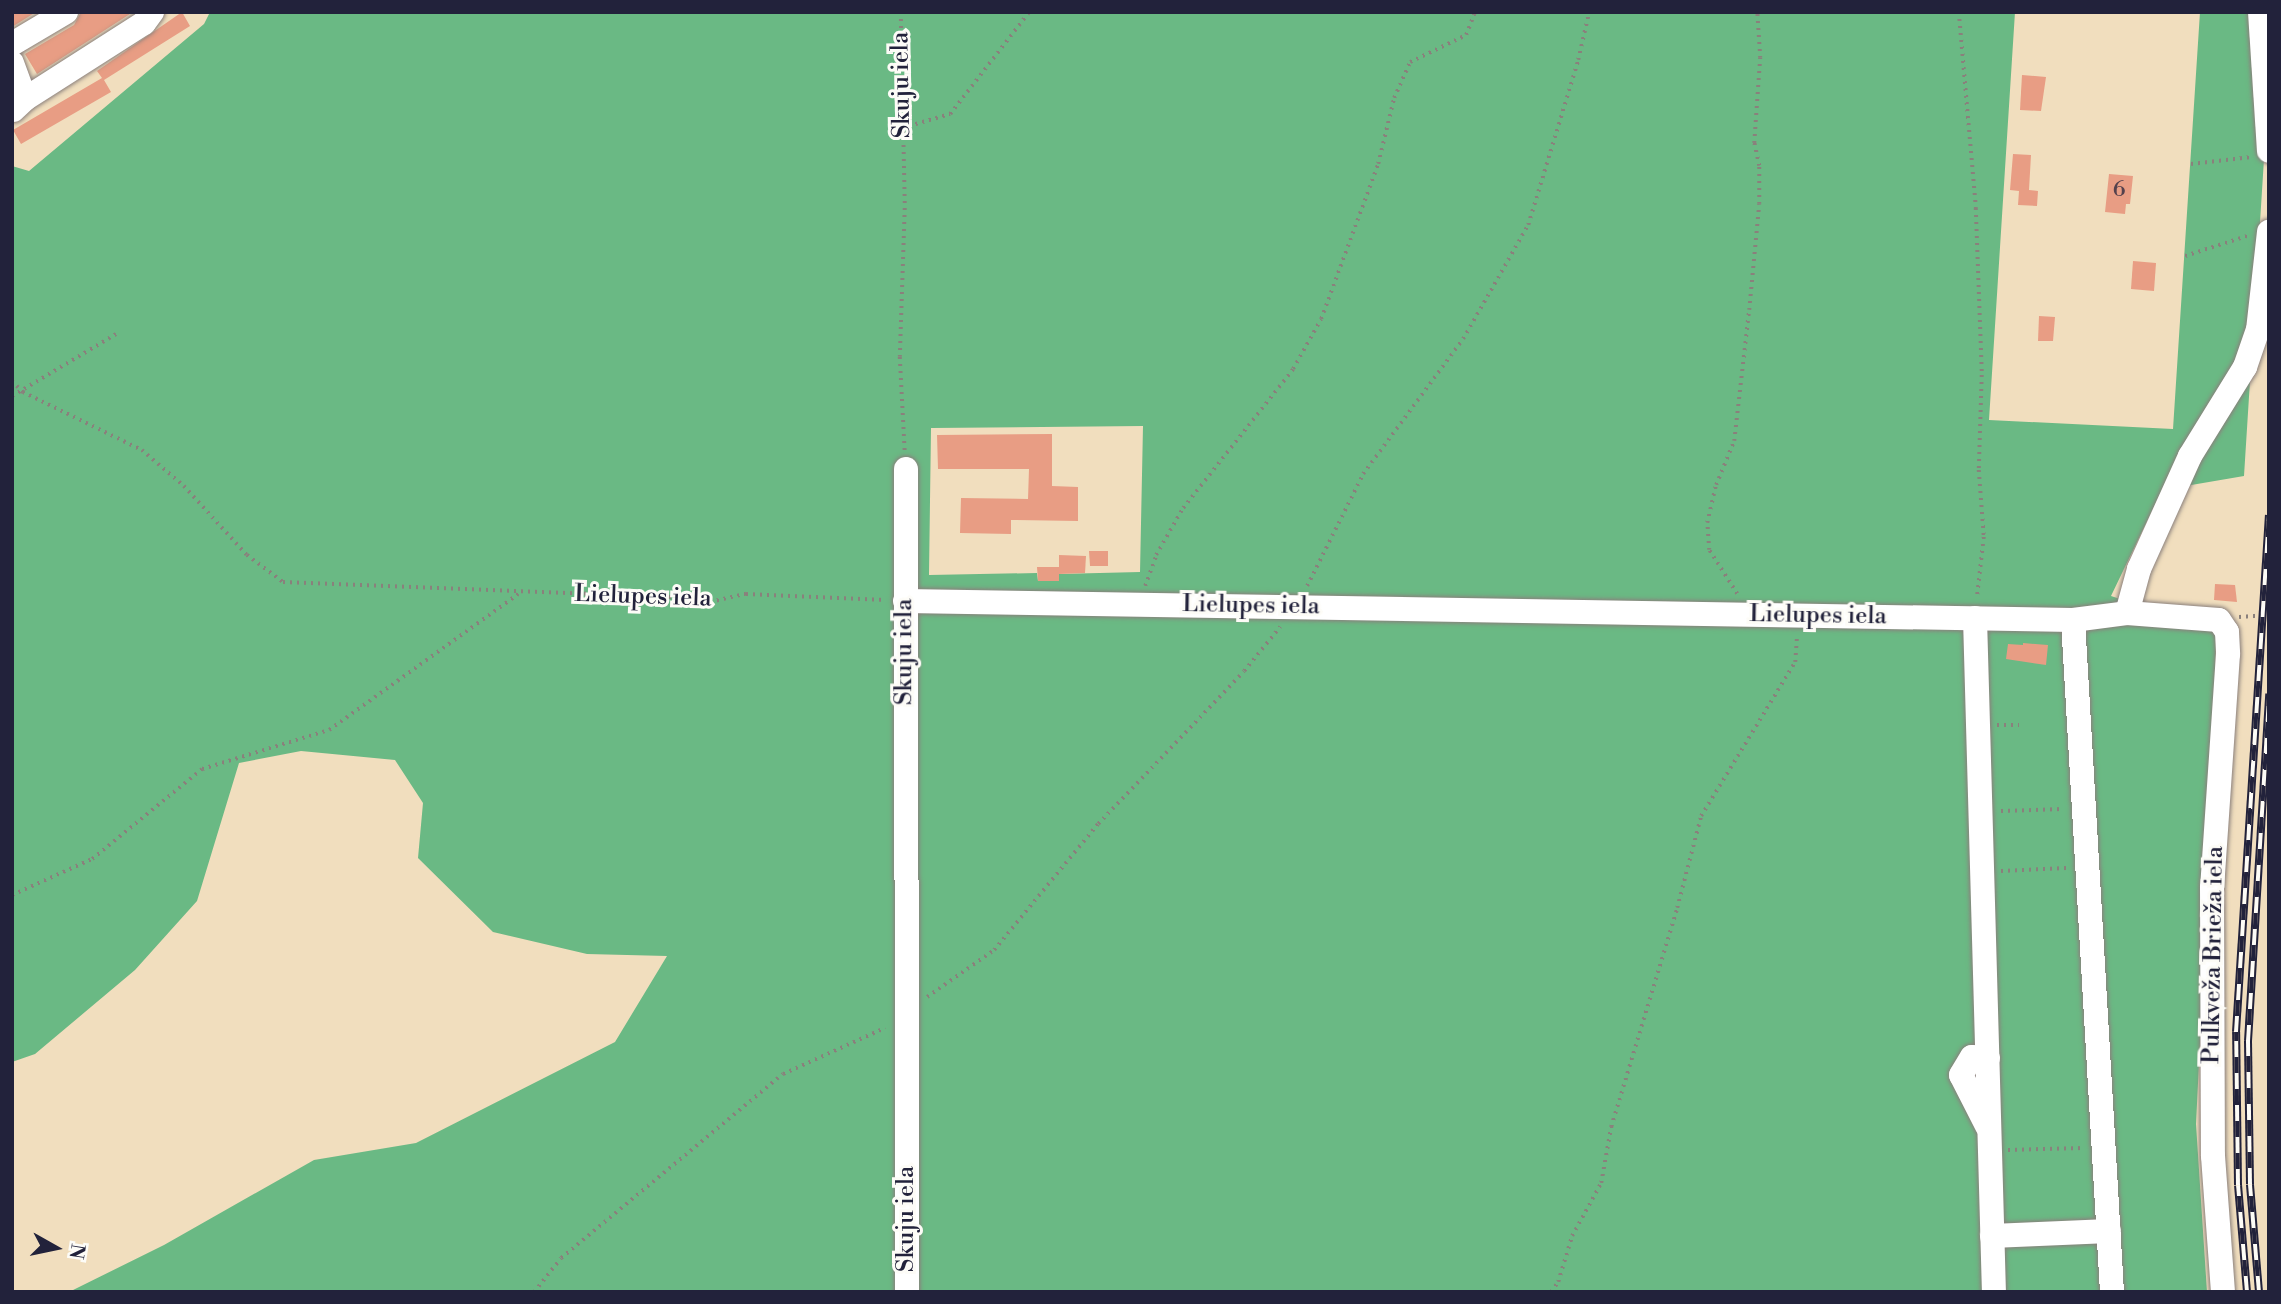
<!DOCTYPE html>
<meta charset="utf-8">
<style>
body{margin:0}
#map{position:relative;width:2281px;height:1304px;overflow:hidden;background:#f1debe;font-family:"Libre Bodoni",serif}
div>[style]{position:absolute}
.forest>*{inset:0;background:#6ab984}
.building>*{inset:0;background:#e89d84}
.path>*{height:3.5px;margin-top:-1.75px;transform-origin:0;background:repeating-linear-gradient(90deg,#8a807c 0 2px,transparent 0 7px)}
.roads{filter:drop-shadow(0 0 2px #8a807c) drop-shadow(0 0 2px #8a807c)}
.minor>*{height:24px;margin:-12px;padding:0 12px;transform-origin:12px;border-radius:12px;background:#fff}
.rail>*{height:8px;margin-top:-4px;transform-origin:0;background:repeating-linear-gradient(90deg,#fdfcf7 0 16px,#22223b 0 32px);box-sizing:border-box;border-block:2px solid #22223b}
span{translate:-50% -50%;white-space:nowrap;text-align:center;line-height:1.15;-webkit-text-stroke:6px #fdfcf7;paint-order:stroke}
.number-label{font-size:21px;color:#54414d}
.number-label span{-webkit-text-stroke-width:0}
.street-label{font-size:24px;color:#22223b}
.frame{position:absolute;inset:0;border:14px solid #22223b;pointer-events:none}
.north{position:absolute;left:21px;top:1213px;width:70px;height:70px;-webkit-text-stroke:5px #fdfcf7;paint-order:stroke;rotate:99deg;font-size:19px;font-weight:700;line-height:28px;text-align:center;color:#22223b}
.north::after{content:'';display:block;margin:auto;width:24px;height:32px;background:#22223b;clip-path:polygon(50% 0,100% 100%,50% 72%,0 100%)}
</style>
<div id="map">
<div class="forest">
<i style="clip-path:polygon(evenodd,210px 12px,2015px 12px,1989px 420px,2173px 429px,2200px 12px,2269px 12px,2269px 80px,2244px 476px,2162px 490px,2111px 596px,2216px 631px,2213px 780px,2196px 1124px,2207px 1292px,69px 1292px,164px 1245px,314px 1160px,416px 1143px,615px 1042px,667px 956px,587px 954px,493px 932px,418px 858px,423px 803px,395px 760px,301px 751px,239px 763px,197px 901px,135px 970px,35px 1054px,12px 1062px,12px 166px,29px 171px,204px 24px,210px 12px,1143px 426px,1140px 572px,1059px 574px,1058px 581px,1038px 581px,1037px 573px,929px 575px,931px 428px,1143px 426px)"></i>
</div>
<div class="building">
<i style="clip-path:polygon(12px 12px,36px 12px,12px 27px)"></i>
<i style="clip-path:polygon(81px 12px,133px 12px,37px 74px,25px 54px,74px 25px)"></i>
<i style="clip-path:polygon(182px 12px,190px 26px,104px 80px,111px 92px,21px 144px,13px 130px,102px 78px,97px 71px)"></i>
<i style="clip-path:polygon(2022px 75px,2046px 77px,2041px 111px,2020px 110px)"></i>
<i style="clip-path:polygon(2013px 154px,2031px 155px,2029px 190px,2038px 191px,2037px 206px,2018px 205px,2019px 191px,2010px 190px)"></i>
<i style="clip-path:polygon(2109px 174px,2133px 176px,2130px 204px,2126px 204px,2125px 214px,2105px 212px)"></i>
<i style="clip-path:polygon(2133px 261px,2156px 263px,2154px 291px,2131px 289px)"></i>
<i style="clip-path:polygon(2039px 316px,2055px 317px,2053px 341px,2038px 341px)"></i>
<i style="clip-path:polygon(1052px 434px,1052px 486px,1078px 487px,1078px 521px,1011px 520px,1011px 534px,960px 533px,961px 498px,1028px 499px,1029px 469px,938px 469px,937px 435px)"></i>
<i style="clip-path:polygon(1089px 551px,1108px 551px,1108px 566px,1090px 566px)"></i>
<i style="clip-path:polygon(1059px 555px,1086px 556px,1085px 573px,1059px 574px)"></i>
<i style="clip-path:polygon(1037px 567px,1059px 567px,1059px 581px,1038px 581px)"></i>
<i style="clip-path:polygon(2215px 584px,2235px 585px,2237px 602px,2214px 600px)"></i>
<i style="clip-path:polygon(2023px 643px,2048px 645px,2046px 665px,2006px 659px,2008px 644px,2023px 645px)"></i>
</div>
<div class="path">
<i style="left:901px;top:12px;width:196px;rotate:88.8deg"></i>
<i style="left:905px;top:208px;width:149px;rotate:91.9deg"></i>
<i style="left:900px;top:357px;width:94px;rotate:87deg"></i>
<i style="left:1959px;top:12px;width:197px;rotate:85deg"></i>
<i style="left:1976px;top:208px;width:167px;rotate:87.9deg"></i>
<i style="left:1982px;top:375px;width:95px;rotate:91.8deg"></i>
<i style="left:1979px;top:470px;width:67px;rotate:85.7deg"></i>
<i style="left:1984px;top:537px;width:62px;rotate:96.4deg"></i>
<i style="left:902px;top:128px;width:50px;rotate:-16.3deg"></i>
<i style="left:950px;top:114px;width:129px;rotate:-52.2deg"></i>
<i style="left:2191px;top:164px;width:61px;rotate:-6.5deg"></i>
<i style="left:2185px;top:256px;width:68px;rotate:-17.9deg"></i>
<i style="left:12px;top:381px;width:16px;rotate:45deg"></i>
<i style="left:23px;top:392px;width:132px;rotate:26deg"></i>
<i style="left:142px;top:450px;width:55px;rotate:40.6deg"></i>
<i style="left:184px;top:486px;width:93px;rotate:47.6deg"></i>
<i style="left:247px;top:555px;width:45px;rotate:36.9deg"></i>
<i style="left:283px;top:582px;width:386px;rotate:2.2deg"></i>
<i style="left:669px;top:597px;width:41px;rotate:7deg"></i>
<i style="left:710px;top:602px;width:37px;rotate:-13deg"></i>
<i style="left:746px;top:594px;width:140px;rotate:2.5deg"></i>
<i style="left:12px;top:396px;width:121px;rotate:-30.8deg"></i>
<i style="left:1145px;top:586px;width:33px;rotate:-70deg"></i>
<i style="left:1156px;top:555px;width:54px;rotate:-60.1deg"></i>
<i style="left:1183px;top:508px;width:177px;rotate:-51.6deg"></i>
<i style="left:1293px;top:369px;width:57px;rotate:-60.8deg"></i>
<i style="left:1321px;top:319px;width:165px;rotate:-69.8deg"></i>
<i style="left:1378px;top:164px;width:68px;rotate:-76.4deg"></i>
<i style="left:1394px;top:98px;width:39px;rotate:-66deg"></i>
<i style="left:1410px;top:62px;width:62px;rotate:-25.7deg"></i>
<i style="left:1466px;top:35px;width:25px;rotate:-69deg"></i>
<i style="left:1307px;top:586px;width:125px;rotate:-63.4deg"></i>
<i style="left:1363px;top:474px;width:168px;rotate:-53.5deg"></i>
<i style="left:1463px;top:339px;width:131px;rotate:-60.3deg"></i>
<i style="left:1528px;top:225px;width:172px;rotate:-73.1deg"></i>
<i style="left:1578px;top:60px;width:49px;rotate:-77.1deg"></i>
<i style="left:1737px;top:594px;width:52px;rotate:-122.5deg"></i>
<i style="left:1709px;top:550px;width:27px;rotate:-94deg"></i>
<i style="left:1707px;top:523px;width:39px;rotate:-77deg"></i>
<i style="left:1716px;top:485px;width:48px;rotate:-67.8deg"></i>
<i style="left:1734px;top:441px;width:132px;rotate:-83.5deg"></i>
<i style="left:1749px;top:310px;width:106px;rotate:-84.6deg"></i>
<i style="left:1759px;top:204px;width:38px;rotate:-90deg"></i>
<i style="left:1759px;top:166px;width:24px;rotate:-102deg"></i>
<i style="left:1754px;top:143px;width:85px;rotate:-86deg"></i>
<i style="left:1760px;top:58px;width:46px;rotate:-93.7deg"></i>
<i style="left:2239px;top:617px;width:30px;rotate:-4deg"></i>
<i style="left:1997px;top:725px;width:22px"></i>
<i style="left:2001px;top:811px;width:62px;rotate:-1.8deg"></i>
<i style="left:2001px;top:871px;width:66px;rotate:-2.6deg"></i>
<i style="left:12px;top:895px;width:88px;rotate:-24.2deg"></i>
<i style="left:92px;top:859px;width:142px;rotate:-39.3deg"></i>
<i style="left:202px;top:769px;width:133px;rotate:-17.1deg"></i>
<i style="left:329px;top:730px;width:233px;rotate:-35.7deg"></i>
<i style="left:927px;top:997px;width:82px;rotate:-35deg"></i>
<i style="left:994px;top:950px;width:163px;rotate:-50.5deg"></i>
<i style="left:1098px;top:824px;width:211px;rotate:-46.3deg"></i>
<i style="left:1244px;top:671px;width:57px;rotate:-50.7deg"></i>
<i style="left:2008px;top:1150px;width:76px;rotate:-1.5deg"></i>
<i style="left:534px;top:1292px;width:43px;rotate:-51.5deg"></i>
<i style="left:561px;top:1258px;width:288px;rotate:-39.7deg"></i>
<i style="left:783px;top:1074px;width:112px;rotate:-24.3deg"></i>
<i style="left:1551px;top:1292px;width:12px;rotate:-55deg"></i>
<i style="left:1558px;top:1282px;width:48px;rotate:-73.1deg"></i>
<i style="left:1572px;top:1236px;width:60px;rotate:-61.3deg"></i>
<i style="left:1601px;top:1183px;width:57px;rotate:-79.9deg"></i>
<i style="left:1611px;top:1127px;width:229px;rotate:-73.2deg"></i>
<i style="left:1677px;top:908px;width:95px;rotate:-75.4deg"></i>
<i style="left:1701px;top:816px;width:180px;rotate:-58.6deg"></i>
<i style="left:1795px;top:662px;width:26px;rotate:-86deg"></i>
</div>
<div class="roads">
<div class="minor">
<i style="left:2260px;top:12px;width:139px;rotate:86.3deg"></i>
<i style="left:12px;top:44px;width:63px;rotate:-30.7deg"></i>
<i style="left:12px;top:63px;width:38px;rotate:70deg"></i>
<i style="left:25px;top:99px;width:16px;rotate:137deg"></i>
<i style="left:25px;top:99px;width:141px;rotate:-32.6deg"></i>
<i style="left:144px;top:23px;width:14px;rotate:-54deg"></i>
<i style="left:906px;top:469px;width:823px;rotate:89.93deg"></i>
<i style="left:905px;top:601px;width:1168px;rotate:0.93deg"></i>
<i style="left:2073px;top:620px;width:54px;rotate:-7.4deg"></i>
<i style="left:2127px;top:613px;width:92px;rotate:4.4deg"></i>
<i style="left:2219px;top:620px;width:14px;rotate:56deg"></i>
<i style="left:2227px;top:632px;width:22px;rotate:87deg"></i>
<i style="left:2228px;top:654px;width:234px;rotate:93.9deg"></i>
<i style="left:2212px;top:887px;width:269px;rotate:89.8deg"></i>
<i style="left:2213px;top:1156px;width:136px;rotate:85.8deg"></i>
<i style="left:2127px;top:613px;width:46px;rotate:-74.7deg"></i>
<i style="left:2139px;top:569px;width:124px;rotate:-65.7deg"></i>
<i style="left:2190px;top:456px;width:105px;rotate:-58.3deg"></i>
<i style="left:2245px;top:367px;width:39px;rotate:-71deg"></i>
<i style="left:2258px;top:330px;width:99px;rotate:-83.6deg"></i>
<i style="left:1975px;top:618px;width:674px;rotate:88.39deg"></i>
<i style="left:2073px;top:620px;width:673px;rotate:86.68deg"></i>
<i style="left:1987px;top:1126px;width:57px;rotate:-117deg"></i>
<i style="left:1961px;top:1075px;width:21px;rotate:-59deg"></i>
<i style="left:1972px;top:1057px;width:16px;rotate:4deg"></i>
<i style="left:1992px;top:1236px;width:117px;rotate:-2.4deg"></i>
</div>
</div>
<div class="rail">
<i style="left:2247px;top:1292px;width:107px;rotate:-94.8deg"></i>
<i style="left:2238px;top:1185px;width:153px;rotate:-90.7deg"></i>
<i style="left:2236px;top:1032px;width:518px;rotate:-86.35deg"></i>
<i style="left:2259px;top:1292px;width:108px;rotate:-94.8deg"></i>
<i style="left:2250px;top:1184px;width:143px;rotate:-90.8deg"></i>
<i style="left:2248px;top:1041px;width:348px;rotate:-86.5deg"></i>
</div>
<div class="number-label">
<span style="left:2119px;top:190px">6</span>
</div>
<div class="street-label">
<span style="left:902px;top:85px;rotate:-91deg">Skuju iela</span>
<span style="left:643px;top:597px;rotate:2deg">Lielupes iela</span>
<span style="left:1251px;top:606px;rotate:1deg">Lielupes iela</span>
<span style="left:1818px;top:616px;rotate:1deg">Lielupes iela</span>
<span style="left:905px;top:652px;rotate:-90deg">Skuju iela</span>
<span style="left:2214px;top:955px;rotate:-89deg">Pulkveža Brieža iela</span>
<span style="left:907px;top:1219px;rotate:-90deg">Skuju iela</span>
</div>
<div class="frame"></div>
<div class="north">N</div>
</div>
